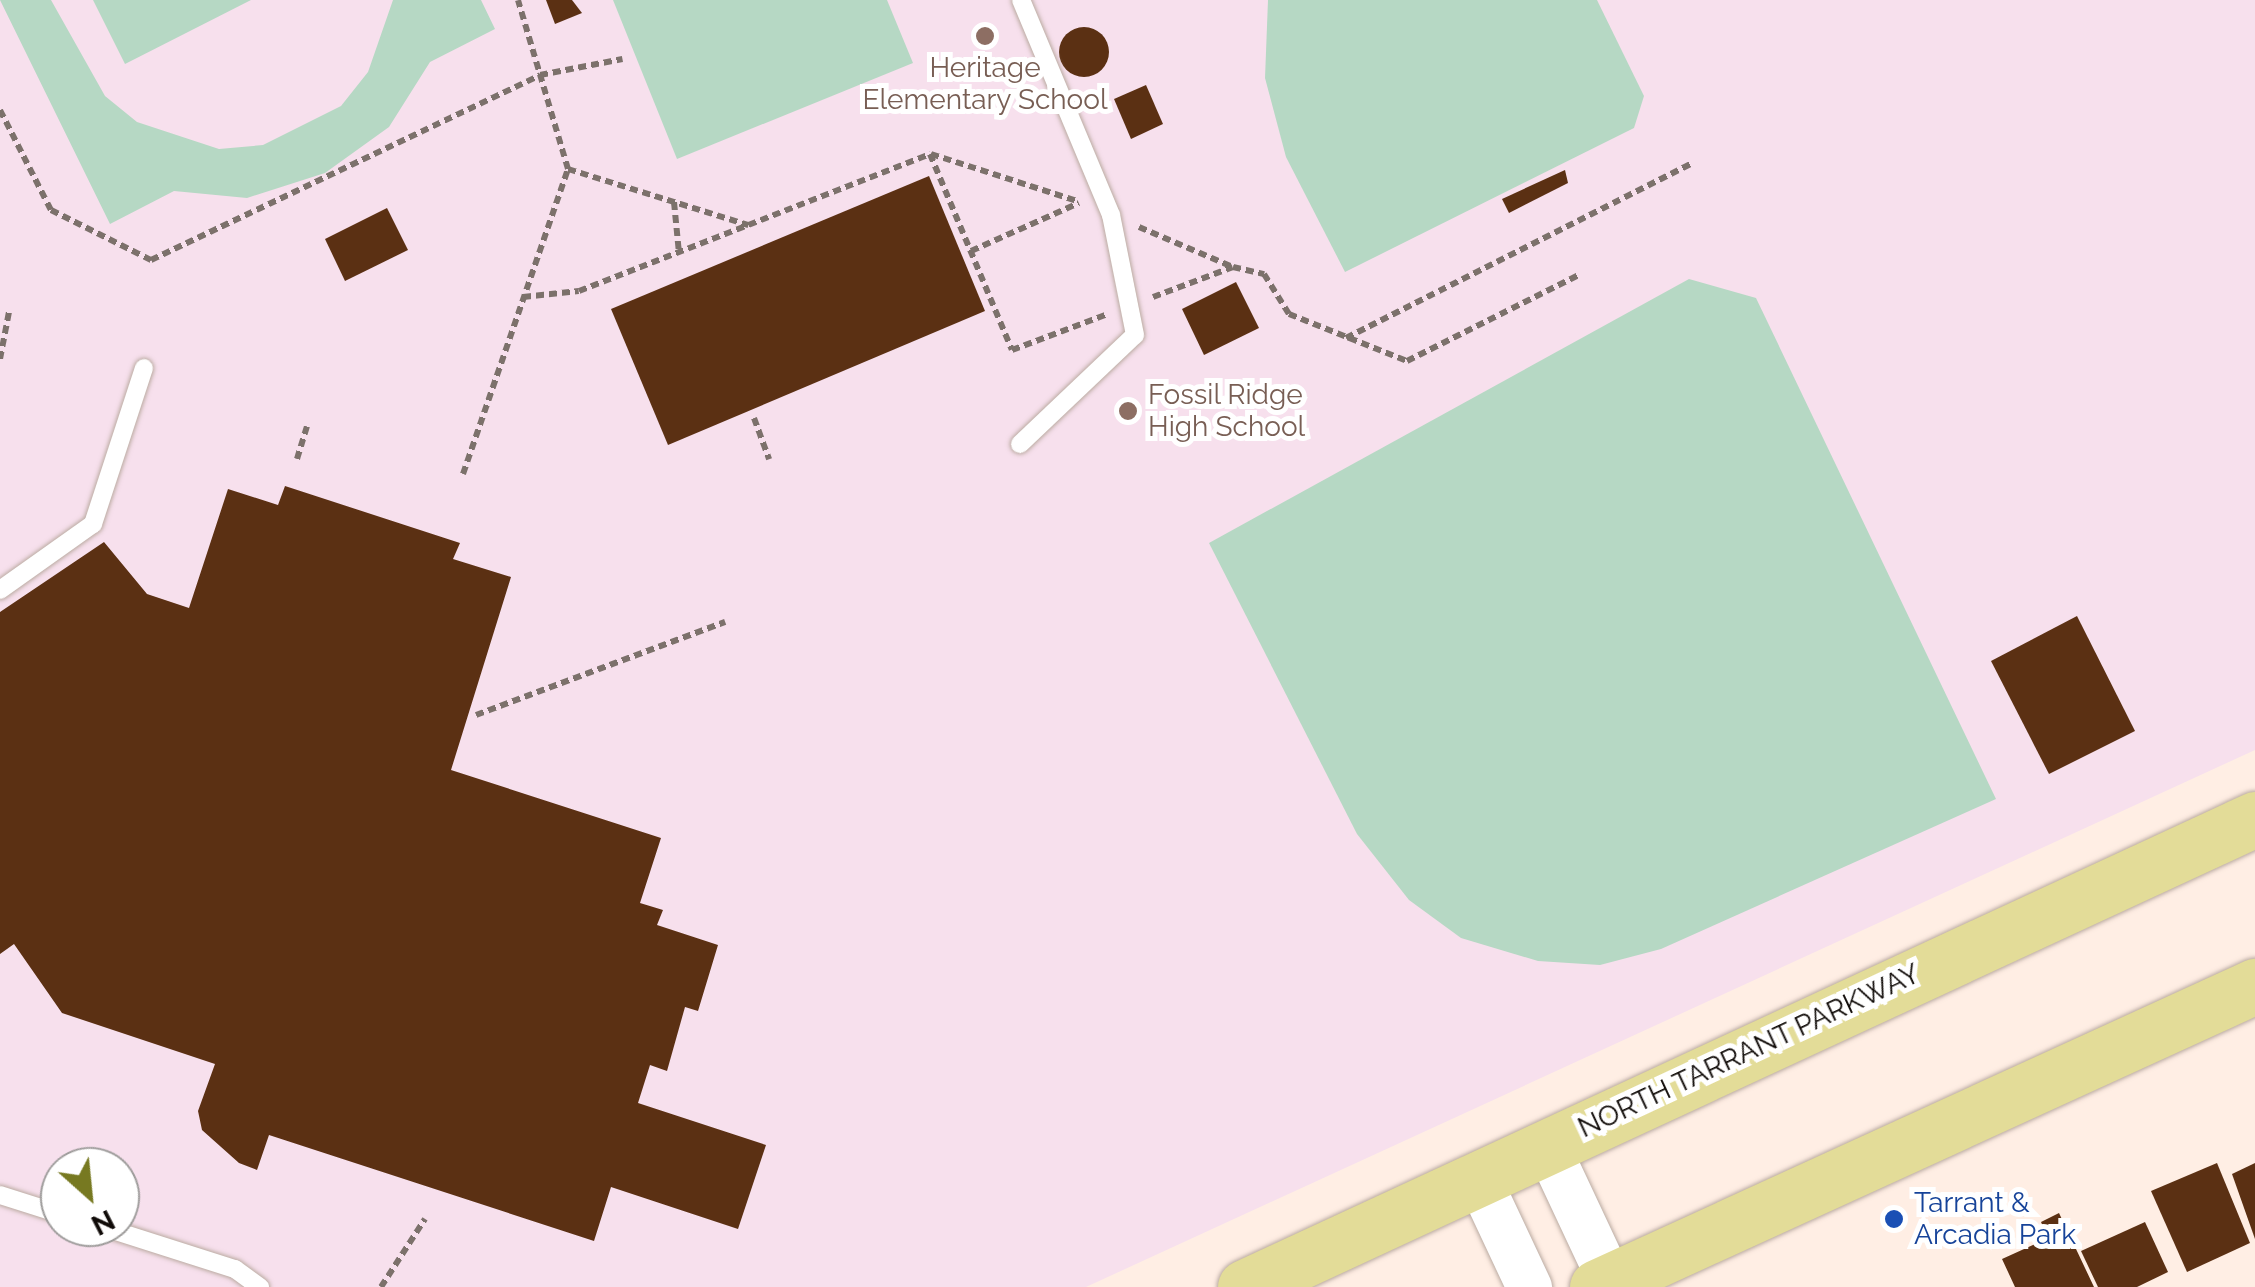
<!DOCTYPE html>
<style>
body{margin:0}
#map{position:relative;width:2255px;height:1287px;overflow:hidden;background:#ffeee4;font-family:Raleway,sans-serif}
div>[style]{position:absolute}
.education>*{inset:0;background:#f7e0ed}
.green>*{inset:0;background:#b6d8c4}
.building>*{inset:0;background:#5b3013}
.round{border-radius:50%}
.path>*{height:6px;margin-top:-3px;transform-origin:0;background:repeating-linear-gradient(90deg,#7c716b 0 8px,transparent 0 13px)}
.roads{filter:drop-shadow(0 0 2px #bbaba2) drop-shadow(0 0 2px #bbaba2)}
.service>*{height:18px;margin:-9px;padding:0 9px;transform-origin:9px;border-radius:9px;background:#fff}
.tertiary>*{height:45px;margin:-22.5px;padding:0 22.5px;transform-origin:22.5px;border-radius:22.5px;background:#fff}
.primary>*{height:55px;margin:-27.5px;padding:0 27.5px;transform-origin:27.5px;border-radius:27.5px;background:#e3dc98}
.dots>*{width:28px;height:28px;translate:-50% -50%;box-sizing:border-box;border:5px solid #fff;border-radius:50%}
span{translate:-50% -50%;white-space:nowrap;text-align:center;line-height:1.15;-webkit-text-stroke:10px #fff;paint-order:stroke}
.education-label{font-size:28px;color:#785e54}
.left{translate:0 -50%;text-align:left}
.street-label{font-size:28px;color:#100b08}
.transit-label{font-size:28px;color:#164399}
.north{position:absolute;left:40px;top:1147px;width:100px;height:100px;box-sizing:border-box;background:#fff;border:2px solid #9f9d9c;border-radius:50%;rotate:153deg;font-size:28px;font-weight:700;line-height:40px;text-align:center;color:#100b08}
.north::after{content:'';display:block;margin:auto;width:35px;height:45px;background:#777921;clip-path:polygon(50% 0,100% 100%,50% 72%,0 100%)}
</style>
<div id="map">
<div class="education">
<i style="clip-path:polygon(evenodd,0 0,2255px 0,2255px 750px,1086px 1287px,0 1287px,0 0,60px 1167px,120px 1167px,120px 1227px,60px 1227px,60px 1167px)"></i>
</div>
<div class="green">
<i style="clip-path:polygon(0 0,51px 0,105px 96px,137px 122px,219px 149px,263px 145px,341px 106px,368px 72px,393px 0,481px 0,495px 29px,430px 62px,389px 127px,325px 173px,247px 198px,174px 191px,110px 224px)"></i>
<i style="clip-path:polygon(93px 0,251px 0,125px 64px)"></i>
<i style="clip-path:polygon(613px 0,887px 0,913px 63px,677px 159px)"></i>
<i style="clip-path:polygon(1268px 0,1597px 0,1644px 96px,1634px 128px,1345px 272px,1286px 157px,1265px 78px)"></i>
<i style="clip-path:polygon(1689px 279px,1756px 298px,1996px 799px,1661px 949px,1600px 965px,1538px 961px,1461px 938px,1409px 900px,1357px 834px,1209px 543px)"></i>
</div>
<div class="building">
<i style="clip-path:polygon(546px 0,572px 0,582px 13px,555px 24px)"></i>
<i class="round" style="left:1059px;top:27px;width:50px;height:50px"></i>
<i style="clip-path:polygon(1146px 85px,1163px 124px,1131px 139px,1114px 99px)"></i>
<i style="clip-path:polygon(1565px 170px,1568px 183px,1509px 213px,1502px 199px)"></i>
<i style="clip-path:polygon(929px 176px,985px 311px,668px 445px,611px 309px)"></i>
<i style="clip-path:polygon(387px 208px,408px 250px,345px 281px,325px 239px)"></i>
<i style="clip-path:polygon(1236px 282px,1259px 328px,1204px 355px,1182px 309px)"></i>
<i style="clip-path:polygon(285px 486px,460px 543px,453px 559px,511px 577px,451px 770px,661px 838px,640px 903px,663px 910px,657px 925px,718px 945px,698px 1011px,685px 1007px,667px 1071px,650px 1065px,638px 1103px,766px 1145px,738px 1229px,611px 1187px,594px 1241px,269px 1135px,257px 1170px,239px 1163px,202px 1130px,198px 1111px,215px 1064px,62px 1013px,14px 944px,0 954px,0 612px,104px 542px,147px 594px,189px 608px,228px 489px,278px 505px)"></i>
<i style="clip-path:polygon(2077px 616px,2135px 731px,2049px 774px,1991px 661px)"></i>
<i style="clip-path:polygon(2217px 1163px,2250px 1243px,2187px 1272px,2151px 1191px)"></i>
<i style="clip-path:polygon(2255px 1163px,2255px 1239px,2232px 1174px)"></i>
<i style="clip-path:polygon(2059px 1213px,2094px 1287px,2015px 1287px,2002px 1259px,2048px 1238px,2041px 1222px)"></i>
<i style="clip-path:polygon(2145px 1222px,2168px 1272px,2137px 1287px,2098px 1287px,2081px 1251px)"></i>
</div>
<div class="path">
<i style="left:0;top:110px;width:112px;rotate:63deg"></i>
<i style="left:51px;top:210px;width:112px;rotate:26.6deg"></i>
<i style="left:151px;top:260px;width:431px;rotate:-25.4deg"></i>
<i style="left:540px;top:75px;width:84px;rotate:-11deg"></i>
<i style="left:931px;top:154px;width:153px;rotate:17.8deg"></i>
<i style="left:568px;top:169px;width:189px;rotate:17.3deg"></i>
<i style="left:674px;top:202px;width:51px;rotate:84.4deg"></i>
<i style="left:1139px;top:227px;width:102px;rotate:23.1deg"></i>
<i style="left:971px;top:251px;width:118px;rotate:-24deg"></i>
<i style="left:523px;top:297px;width:56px;rotate:-6.1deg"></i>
<i style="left:579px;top:291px;width:377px;rotate:-21.3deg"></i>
<i style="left:930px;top:154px;width:212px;rotate:67.3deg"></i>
<i style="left:1012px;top:350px;width:103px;rotate:-20.6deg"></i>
<i style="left:1153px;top:297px;width:85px;rotate:-20.6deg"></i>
<i style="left:1233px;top:267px;width:32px;rotate:13deg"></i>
<i style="left:1264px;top:274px;width:47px;rotate:58deg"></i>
<i style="left:1289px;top:314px;width:127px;rotate:21.7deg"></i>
<i style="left:1407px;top:361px;width:192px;rotate:-26.6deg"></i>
<i style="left:1346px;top:338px;width:386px;rotate:-26.8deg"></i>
<i style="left:0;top:359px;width:48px;rotate:-79.2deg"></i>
<i style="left:754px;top:418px;width:44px;rotate:69.9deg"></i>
<i style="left:297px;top:459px;width:34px;rotate:-73deg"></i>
<i style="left:463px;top:474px;width:323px;rotate:-71deg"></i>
<i style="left:568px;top:169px;width:176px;rotate:-106.5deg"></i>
<i style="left:476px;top:715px;width:266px;rotate:-20.5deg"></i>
<i style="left:381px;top:1287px;width:81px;rotate:-57.1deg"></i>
</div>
<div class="roads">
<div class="service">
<i style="left:1020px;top:444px;width:158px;rotate:-43.5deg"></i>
<i style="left:1135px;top:335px;width:122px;rotate:-101.3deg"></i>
<i style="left:1111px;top:215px;width:233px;rotate:-112.7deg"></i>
<i style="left:0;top:590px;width:114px;rotate:-35.4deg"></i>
<i style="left:93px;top:524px;width:164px;rotate:-71.9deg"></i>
<i style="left:0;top:1195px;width:63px;rotate:17.6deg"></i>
<i style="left:103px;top:1227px;width:139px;rotate:17.7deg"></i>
<i style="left:235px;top:1269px;width:31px;rotate:36deg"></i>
</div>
<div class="tertiary">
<i style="left:1546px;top:1144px;width:158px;rotate:64.9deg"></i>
<i style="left:1477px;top:1176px;width:123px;rotate:64.9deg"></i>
</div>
<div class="primary">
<i style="left:1245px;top:1287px;width:1113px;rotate:-24.86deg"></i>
<i style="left:1597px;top:1287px;width:724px;rotate:-24.58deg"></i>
</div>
</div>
<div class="dots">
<i style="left:985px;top:36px;background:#8d6e63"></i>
<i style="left:1128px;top:411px;background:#8d6e63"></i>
<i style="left:1894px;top:1219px;background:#1a4fb4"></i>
</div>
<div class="education-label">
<span style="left:985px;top:84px">Heritage<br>Elementary School</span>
<span class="left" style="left:1148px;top:411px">Fossil Ridge<br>High School</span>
</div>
<div class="street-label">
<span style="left:1749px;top:1051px;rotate:-25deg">NORTH TARRANT PARKWAY</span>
</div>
<div class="transit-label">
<span class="left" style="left:1914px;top:1219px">Tarrant &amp;<br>Arcadia Park</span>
</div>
<div class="north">N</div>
</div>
